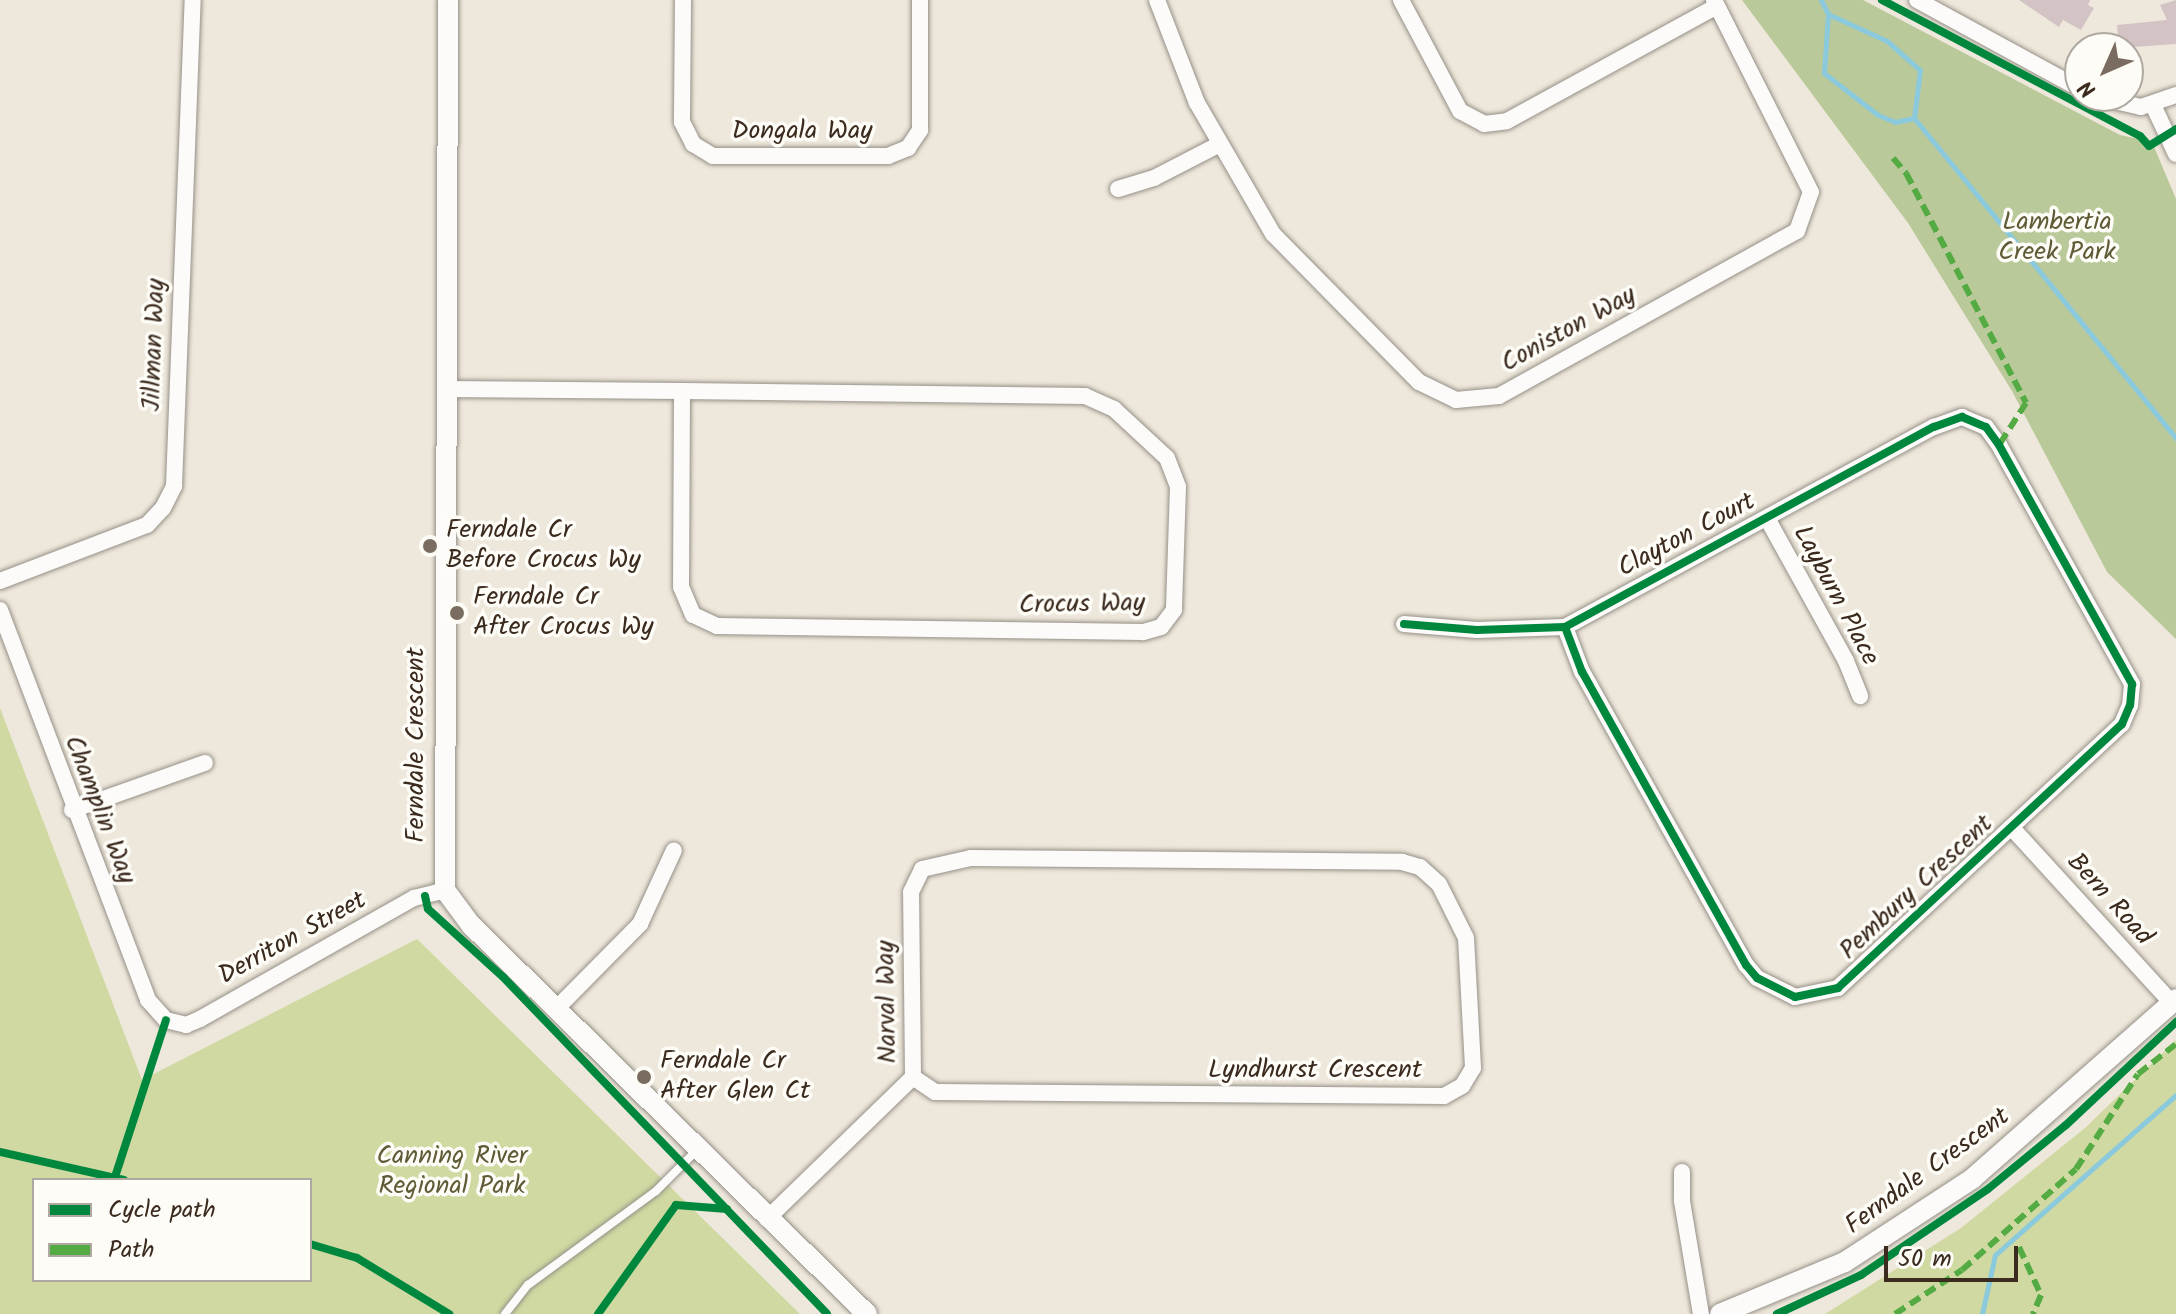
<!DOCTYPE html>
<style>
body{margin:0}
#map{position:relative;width:2176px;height:1314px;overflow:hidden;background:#eee7db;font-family:Kalam,sans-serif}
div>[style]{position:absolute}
.green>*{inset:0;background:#cfd9a1}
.forest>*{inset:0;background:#bac999}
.stream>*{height:5px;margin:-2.5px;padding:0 2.5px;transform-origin:2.5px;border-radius:2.5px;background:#8bcadd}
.building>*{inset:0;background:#d4c3c4}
.roads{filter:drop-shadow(0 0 2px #959087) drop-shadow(0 0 2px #959087)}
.service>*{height:8px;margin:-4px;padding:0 4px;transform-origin:4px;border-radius:4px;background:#fcfbfa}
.minor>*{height:16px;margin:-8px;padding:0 8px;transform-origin:8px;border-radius:8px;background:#fcfbfa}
.tertiary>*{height:20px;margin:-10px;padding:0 10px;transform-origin:10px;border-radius:10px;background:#fcfbfa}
.quiet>*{height:6px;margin-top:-3px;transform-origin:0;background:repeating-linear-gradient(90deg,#55ab43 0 12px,transparent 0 18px)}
.cycleway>*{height:8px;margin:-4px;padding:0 4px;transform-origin:4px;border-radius:4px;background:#00873e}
.dots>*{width:22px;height:22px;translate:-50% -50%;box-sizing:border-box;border:4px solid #fdfcf7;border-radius:50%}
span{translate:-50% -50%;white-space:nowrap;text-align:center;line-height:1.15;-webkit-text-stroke:7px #fdfcf7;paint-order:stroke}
.street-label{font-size:26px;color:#3b2a1e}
.park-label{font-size:26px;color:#605b37}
.poi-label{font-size:26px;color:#3b2a1e}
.left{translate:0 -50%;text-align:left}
.legend{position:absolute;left:32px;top:1178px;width:280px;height:104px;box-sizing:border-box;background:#fdfcf7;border:2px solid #afa8a0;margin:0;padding:10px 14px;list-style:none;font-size:24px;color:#3b2a1e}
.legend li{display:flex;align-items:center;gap:16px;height:40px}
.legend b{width:40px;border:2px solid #afa8a0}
.north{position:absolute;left:2064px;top:32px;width:80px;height:80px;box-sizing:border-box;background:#fdfcf7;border:2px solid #afa8a0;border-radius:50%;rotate:225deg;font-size:22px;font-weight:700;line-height:32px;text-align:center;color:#3b2a1e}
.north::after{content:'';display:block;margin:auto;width:28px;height:36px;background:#7a6c60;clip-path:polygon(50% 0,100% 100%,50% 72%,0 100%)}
.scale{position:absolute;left:1884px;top:1246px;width:134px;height:36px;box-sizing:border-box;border:4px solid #3b2a1e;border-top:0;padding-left:10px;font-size:24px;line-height:28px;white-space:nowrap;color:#3b2a1e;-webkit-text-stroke:6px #fdfcf7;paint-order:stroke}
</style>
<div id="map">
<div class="green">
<i style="clip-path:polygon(evenodd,0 708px,142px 1080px,417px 939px,800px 1314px,0 1314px,0 708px,34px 1180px,310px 1180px,310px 1280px,34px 1280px,34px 1180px)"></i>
<i style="clip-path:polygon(2176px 1040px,2176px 1314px,1825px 1314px,1961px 1228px,2085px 1128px)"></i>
</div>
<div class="forest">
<i style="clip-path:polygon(1742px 0,1863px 0,2120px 135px,2152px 142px,2176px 199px,2176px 639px,2107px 572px,2012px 391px,1908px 223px)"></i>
</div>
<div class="stream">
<i style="left:1821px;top:0;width:16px;rotate:63deg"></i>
<i style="left:1828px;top:14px;width:65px;rotate:24.6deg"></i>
<i style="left:1887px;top:41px;width:44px;rotate:41.3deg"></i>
<i style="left:1920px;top:70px;width:48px;rotate:97.1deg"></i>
<i style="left:1828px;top:14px;width:59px;rotate:93.9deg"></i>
<i style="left:1824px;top:73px;width:68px;rotate:37.9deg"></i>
<i style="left:1878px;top:115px;width:18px;rotate:22deg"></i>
<i style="left:1895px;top:122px;width:19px;rotate:-12deg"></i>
<i style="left:1914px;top:118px;width:414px;rotate:50.7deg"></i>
<i style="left:1982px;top:1314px;width:60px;rotate:-77.6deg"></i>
<i style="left:1995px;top:1255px;width:242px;rotate:-41.5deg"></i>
</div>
<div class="building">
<i style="clip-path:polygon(2019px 0,2090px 0,2088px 5px,2094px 8px,2081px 30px,2063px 20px,2059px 27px)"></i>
<i style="clip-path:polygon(2176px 0,2176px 44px,2119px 48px,2117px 25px,2167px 20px,2160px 5px)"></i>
</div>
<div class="roads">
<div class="service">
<i style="left:505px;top:1314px;width:37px;rotate:-52deg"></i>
<i style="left:528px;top:1285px;width:159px;rotate:-36.3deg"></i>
<i style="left:656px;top:1191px;width:58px;rotate:-45deg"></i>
</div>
<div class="minor">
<i style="left:683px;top:0;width:122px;rotate:90.5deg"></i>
<i style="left:682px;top:122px;width:25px;rotate:63deg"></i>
<i style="left:693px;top:144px;width:23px;rotate:31deg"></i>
<i style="left:713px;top:156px;width:175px"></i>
<i style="left:888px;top:156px;width:22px;rotate:-22deg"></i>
<i style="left:908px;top:148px;width:22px;rotate:-56deg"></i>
<i style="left:920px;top:130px;width:130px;rotate:-90deg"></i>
<i style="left:1157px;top:0;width:110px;rotate:68.8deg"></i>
<i style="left:1197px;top:103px;width:151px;rotate:59.9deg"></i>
<i style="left:1273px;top:234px;width:208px;rotate:45.4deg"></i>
<i style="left:1419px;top:382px;width:41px;rotate:25.9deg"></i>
<i style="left:1456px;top:400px;width:43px;rotate:-5.3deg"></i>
<i style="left:1499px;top:396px;width:341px;rotate:-29deg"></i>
<i style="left:1797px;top:231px;width:41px;rotate:-70.3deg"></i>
<i style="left:1811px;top:192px;width:215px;rotate:-116.8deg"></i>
<i style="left:1401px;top:0;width:126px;rotate:62deg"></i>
<i style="left:1460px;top:111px;width:27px;rotate:28deg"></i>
<i style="left:1484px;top:124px;width:23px;rotate:-7deg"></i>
<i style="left:1507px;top:121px;width:239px;rotate:-28.7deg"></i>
<i style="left:1917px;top:0;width:186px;rotate:28.6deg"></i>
<i style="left:2093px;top:96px;width:49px;rotate:12.9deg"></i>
<i style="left:2141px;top:107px;width:37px;rotate:-19deg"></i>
<i style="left:2153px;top:105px;width:54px;rotate:64.9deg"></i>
<i style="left:1118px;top:189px;width:38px;rotate:-17deg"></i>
<i style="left:1154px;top:178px;width:74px;rotate:-27.3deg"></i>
<i style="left:445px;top:389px;width:237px;rotate:0.5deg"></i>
<i style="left:682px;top:391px;width:403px;rotate:0.7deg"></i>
<i style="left:1085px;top:396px;width:32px;rotate:24deg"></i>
<i style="left:1114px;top:409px;width:72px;rotate:42.8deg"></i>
<i style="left:1167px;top:458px;width:31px;rotate:69deg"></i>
<i style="left:1178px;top:487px;width:123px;rotate:91.9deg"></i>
<i style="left:1174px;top:610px;width:21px;rotate:127deg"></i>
<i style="left:1161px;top:627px;width:19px;rotate:164deg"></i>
<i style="left:1143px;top:632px;width:426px;rotate:-179.2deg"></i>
<i style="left:717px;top:626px;width:26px;rotate:-155deg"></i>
<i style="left:693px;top:615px;width:30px;rotate:-113deg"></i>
<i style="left:681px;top:587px;width:196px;rotate:-89.7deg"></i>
<i style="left:1768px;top:520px;width:161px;rotate:61deg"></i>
<i style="left:1846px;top:661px;width:38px;rotate:68deg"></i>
<i style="left:0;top:581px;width:157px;rotate:-20.9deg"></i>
<i style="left:147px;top:525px;width:23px;rotate:-47deg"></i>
<i style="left:163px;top:508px;width:25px;rotate:-63deg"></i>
<i style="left:174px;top:486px;width:486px;rotate:-87.8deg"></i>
<i style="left:0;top:610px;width:417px;rotate:69.2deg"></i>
<i style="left:148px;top:1000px;width:27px;rotate:48deg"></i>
<i style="left:166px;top:1020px;width:21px;rotate:14deg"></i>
<i style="left:186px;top:1025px;width:15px;rotate:-23deg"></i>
<i style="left:200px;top:1019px;width:246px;rotate:-29.5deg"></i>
<i style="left:414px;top:898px;width:32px;rotate:-14deg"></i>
<i style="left:1404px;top:624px;width:73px;rotate:4.7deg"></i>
<i style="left:1477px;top:630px;width:88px;rotate:-2deg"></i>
<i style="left:1565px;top:627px;width:420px;rotate:-28.5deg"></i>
<i style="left:1934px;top:427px;width:30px;rotate:-20deg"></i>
<i style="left:1962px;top:417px;width:26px;rotate:23deg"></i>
<i style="left:1986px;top:427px;width:22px;rotate:54deg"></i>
<i style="left:1999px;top:445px;width:274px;rotate:60.9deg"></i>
<i style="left:2132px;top:684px;width:21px;rotate:95deg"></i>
<i style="left:2130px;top:705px;width:21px;rotate:113deg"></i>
<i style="left:2122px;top:724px;width:388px;rotate:137.1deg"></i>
<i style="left:1838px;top:988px;width:44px;rotate:168.2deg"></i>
<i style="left:1795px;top:997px;width:42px;rotate:-153.4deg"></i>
<i style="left:1757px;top:978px;width:17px;rotate:-130deg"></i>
<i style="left:1746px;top:965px;width:336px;rotate:-119.2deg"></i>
<i style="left:1582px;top:672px;width:48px;rotate:-110.7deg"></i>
<i style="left:72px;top:810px;width:141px;rotate:-19.5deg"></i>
<i style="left:2012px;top:828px;width:237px;rotate:47.6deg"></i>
<i style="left:556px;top:1009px;width:120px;rotate:-45.3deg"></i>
<i style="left:640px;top:924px;width:81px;rotate:-65.3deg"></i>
<i style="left:1682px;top:1172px;width:29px;rotate:90deg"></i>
<i style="left:1682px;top:1201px;width:115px;rotate:80.5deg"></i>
<i style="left:767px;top:1219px;width:204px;rotate:-44.2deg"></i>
<i style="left:913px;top:1077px;width:185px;rotate:-90.6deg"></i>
<i style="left:911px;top:892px;width:25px;rotate:-64deg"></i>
<i style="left:922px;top:869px;width:50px;rotate:-12.7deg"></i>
<i style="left:971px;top:858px;width:431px;rotate:0.5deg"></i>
<i style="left:1402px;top:862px;width:19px;rotate:16deg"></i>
<i style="left:1420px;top:867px;width:25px;rotate:42deg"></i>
<i style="left:1439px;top:884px;width:60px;rotate:63.4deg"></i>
<i style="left:1466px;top:938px;width:130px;rotate:86.9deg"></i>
<i style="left:1473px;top:1068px;width:21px;rotate:121deg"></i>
<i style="left:1462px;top:1086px;width:21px;rotate:151deg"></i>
<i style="left:1444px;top:1096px;width:509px;rotate:-179.55deg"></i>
<i style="left:935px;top:1092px;width:27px;rotate:-146deg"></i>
</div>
<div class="tertiary">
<i style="left:448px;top:0;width:890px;rotate:90.19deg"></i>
<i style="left:445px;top:890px;width:44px;rotate:53.4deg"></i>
<i style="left:471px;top:925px;width:555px;rotate:44.49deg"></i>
<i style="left:1720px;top:1314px;width:135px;rotate:-22.6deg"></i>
<i style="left:1845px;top:1262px;width:152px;rotate:-33.2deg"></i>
<i style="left:1972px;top:1179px;width:272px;rotate:-41.4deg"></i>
</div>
</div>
<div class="quiet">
<i style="left:1893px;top:158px;width:20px;rotate:49deg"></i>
<i style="left:1906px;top:173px;width:259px;rotate:62.4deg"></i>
<i style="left:2026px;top:403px;width:50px;rotate:122.7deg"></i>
<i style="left:2019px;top:1247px;width:53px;rotate:65.4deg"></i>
<i style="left:2041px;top:1295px;width:21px;rotate:113deg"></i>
<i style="left:1895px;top:1314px;width:80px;rotate:-33.3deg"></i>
<i style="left:1962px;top:1270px;width:152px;rotate:-41.5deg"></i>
<i style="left:2076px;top:1169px;width:113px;rotate:-56.9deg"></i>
<i style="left:2138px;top:1074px;width:48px;rotate:-38.3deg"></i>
</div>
<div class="cycleway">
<i style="left:1882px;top:0;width:292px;rotate:27.8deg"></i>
<i style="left:2140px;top:136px;width:13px;rotate:48deg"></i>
<i style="left:2149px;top:146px;width:32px;rotate:-32deg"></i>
<i style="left:1404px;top:624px;width:73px;rotate:4.7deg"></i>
<i style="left:1477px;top:630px;width:88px;rotate:-2deg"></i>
<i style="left:1565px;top:627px;width:420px;rotate:-28.5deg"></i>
<i style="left:1934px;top:427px;width:30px;rotate:-20deg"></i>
<i style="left:1962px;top:417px;width:26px;rotate:23deg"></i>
<i style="left:1986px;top:427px;width:22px;rotate:54deg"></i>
<i style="left:1999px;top:445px;width:274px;rotate:60.9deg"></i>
<i style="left:2132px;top:684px;width:21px;rotate:95deg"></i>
<i style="left:2130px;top:705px;width:21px;rotate:113deg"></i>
<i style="left:2122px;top:724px;width:388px;rotate:137.1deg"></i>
<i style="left:1838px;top:988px;width:44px;rotate:168.2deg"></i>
<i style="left:1795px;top:997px;width:42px;rotate:-153.4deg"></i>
<i style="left:1757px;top:978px;width:17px;rotate:-130deg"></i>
<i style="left:1746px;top:965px;width:336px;rotate:-119.2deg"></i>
<i style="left:1582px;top:672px;width:48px;rotate:-110.7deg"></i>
<i style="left:425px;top:896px;width:13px;rotate:77deg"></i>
<i style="left:428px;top:909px;width:101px;rotate:42.2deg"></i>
<i style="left:503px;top:977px;width:467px;rotate:46.1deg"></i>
<i style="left:0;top:1152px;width:127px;rotate:12.7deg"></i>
<i style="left:114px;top:1180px;width:168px;rotate:-72deg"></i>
<i style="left:310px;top:1244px;width:49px;rotate:16.6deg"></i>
<i style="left:357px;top:1258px;width:108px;rotate:31.3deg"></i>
<i style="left:598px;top:1314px;width:134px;rotate:-54.4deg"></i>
<i style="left:676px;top:1205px;width:51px;rotate:4.5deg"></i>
<i style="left:1777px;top:1314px;width:93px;rotate:-24.9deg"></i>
<i style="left:1861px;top:1275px;width:153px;rotate:-34.1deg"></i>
<i style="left:1988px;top:1189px;width:101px;rotate:-39.4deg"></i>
<i style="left:2066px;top:1125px;width:151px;rotate:-43.1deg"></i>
</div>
<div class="dots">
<i style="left:430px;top:546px;background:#7a6c60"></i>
<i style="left:457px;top:613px;background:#7a6c60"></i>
<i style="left:644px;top:1077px;background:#7a6c60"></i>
</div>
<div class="street-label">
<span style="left:802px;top:132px">Dongala Way</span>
<span style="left:1569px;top:330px;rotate:-29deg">Coniston Way</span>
<span style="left:155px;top:345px;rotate:-88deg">Jillman Way</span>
<span style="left:1687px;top:536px;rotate:-28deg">Clayton Court</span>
<span style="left:1835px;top:596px;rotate:62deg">Layburn Place</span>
<span style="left:1082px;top:605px;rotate:-1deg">Crocus Way</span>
<span style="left:417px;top:745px;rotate:-90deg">Ferndale Crescent</span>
<span style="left:99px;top:810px;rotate:69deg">Champlin Way</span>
<span style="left:1917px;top:888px;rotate:-43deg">Pembury Crescent</span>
<span style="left:2109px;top:900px;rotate:48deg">Bern Road</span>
<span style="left:293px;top:939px;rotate:-29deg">Derriton Street</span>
<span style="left:888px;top:1002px;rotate:-91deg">Narval Way</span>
<span style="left:1315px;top:1071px">Lyndhurst Crescent</span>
<span style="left:1928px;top:1172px;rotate:-36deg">Ferndale Crescent</span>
</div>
<div class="park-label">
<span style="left:2057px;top:238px">Lambertia<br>Creek Park</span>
<span style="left:452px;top:1172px">Canning River<br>Regional Park</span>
</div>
<div class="poi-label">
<span class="left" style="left:446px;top:546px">Ferndale Cr<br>Before Crocus Wy</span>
<span class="left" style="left:473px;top:613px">Ferndale Cr<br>After Crocus Wy</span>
<span class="left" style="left:660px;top:1077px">Ferndale Cr<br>After Glen Ct</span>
</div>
<ul class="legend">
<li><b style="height:10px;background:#00873e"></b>Cycle path</li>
<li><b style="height:10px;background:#55ab43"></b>Path</li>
</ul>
<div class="north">N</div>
<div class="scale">50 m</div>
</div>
